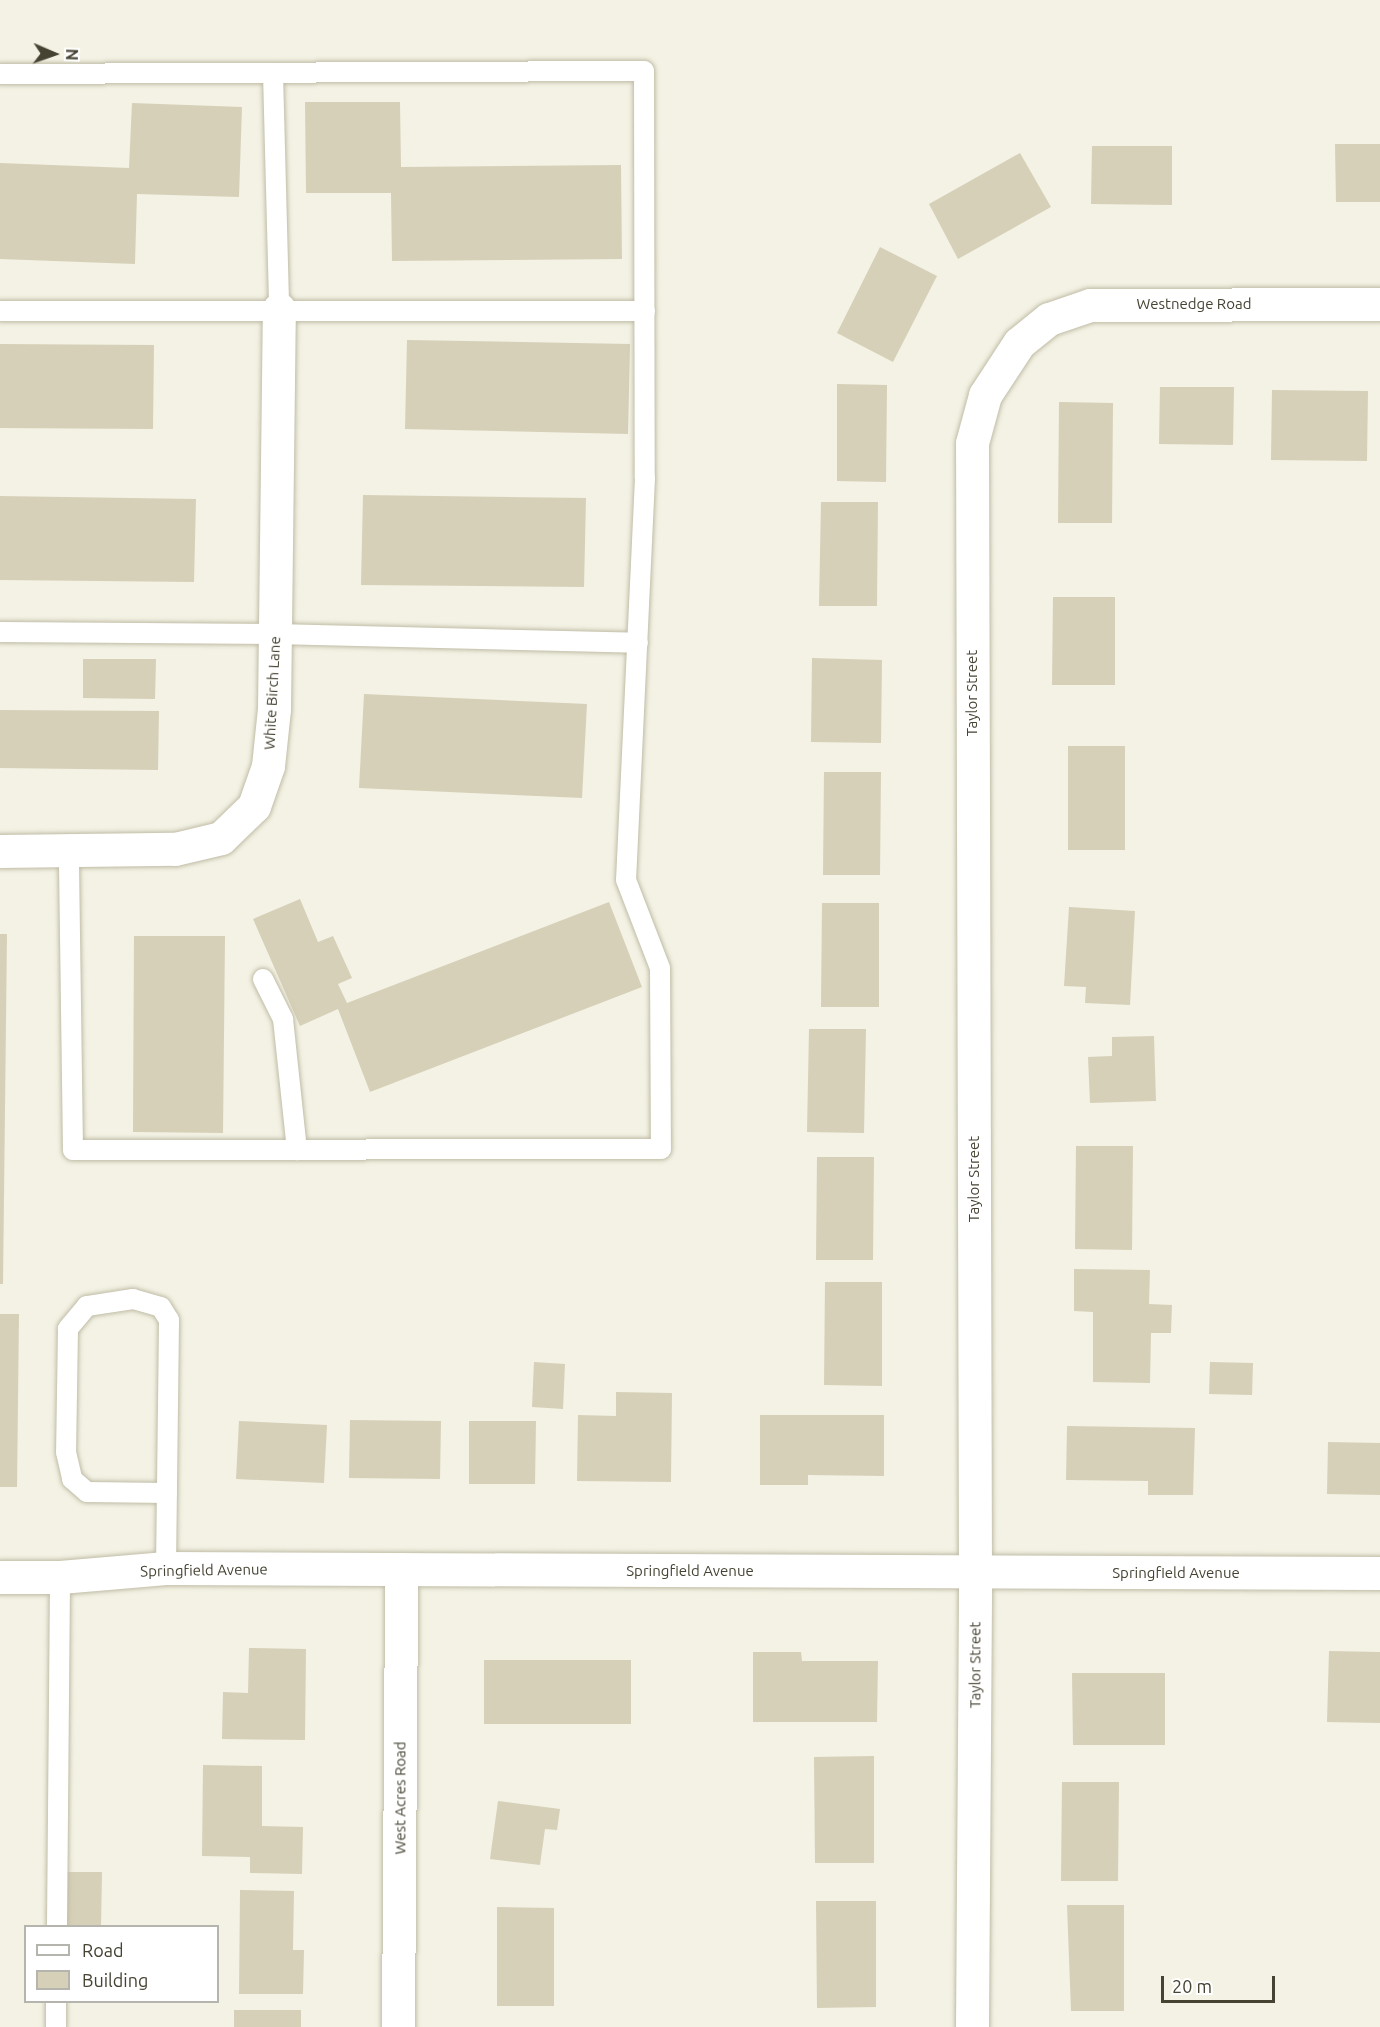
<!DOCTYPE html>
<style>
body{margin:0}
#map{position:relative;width:1380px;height:2027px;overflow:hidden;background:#f3f2e4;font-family:Ubuntu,sans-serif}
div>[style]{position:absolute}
.building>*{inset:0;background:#d6d0b8}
.roads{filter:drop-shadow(0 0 2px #c0bca6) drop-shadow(0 0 2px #c0bca6)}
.service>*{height:20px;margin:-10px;padding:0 10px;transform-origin:10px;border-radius:10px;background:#fff}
.minor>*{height:33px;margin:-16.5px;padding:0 16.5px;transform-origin:16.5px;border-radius:16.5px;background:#fff}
.tertiary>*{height:33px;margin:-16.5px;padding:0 16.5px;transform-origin:16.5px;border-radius:16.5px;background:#fff}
span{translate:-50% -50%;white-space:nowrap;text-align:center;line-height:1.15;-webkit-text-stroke:5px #fff;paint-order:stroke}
.street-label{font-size:15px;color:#464333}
.legend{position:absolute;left:24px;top:1925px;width:195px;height:78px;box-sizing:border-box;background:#fff;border:2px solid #b5b4ad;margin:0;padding:8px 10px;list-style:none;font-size:18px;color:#464333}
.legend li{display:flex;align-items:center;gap:12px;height:30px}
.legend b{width:30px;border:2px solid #b5b4ad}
.north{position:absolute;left:24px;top:24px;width:60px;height:60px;-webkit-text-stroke:4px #fff;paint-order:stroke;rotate:92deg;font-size:16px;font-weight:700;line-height:24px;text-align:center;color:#464333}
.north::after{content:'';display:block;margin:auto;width:21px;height:27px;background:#464333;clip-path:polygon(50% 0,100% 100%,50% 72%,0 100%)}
.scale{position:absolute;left:1161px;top:1976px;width:114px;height:27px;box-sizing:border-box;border:3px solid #464333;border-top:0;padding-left:8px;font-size:18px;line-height:21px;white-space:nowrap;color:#464333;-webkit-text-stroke:4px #fff;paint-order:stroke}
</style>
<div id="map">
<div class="building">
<i style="clip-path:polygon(305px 102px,400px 102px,401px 167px,621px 165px,622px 259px,392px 261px,391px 193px,306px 193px)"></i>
<i style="clip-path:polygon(132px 103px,242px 107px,239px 197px,137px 194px,135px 264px,0 259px,0 163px,129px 168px)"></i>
<i style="clip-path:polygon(1335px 144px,1380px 144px,1380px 202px,1336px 202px)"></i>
<i style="clip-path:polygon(1092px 146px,1172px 146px,1172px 205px,1091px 204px)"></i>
<i style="clip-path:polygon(1020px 153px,1051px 207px,958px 259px,929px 204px)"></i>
<i style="clip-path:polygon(880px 247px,937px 276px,893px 362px,837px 333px)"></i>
<i style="clip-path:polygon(407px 340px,630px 344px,628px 434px,405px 429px)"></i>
<i style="clip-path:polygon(0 344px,154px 345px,153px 429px,0 428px)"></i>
<i style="clip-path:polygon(837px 384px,887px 385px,886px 482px,837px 481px)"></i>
<i style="clip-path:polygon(1160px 387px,1234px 387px,1233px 445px,1159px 444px)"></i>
<i style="clip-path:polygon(1272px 390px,1368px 391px,1367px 461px,1271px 460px)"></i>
<i style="clip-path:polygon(1059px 402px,1113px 403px,1112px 523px,1058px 523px)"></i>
<i style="clip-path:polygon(363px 495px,586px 498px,584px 587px,361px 585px)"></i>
<i style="clip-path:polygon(0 496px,196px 499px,194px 582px,0 580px)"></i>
<i style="clip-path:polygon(821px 502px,878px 502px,877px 606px,819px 606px)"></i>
<i style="clip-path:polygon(1053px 597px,1115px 597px,1115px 685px,1052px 685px)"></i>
<i style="clip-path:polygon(812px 658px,882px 660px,881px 743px,811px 742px)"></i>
<i style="clip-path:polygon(83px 659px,156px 659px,155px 699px,83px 698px)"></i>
<i style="clip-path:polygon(364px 694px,587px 704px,582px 798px,359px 788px)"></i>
<i style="clip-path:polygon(0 710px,159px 711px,158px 770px,0 768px)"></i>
<i style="clip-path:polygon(1068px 746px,1125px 746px,1125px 850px,1068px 850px)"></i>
<i style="clip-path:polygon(824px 772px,881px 772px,880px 875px,823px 875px)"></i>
<i style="clip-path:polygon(300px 899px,318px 942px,333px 936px,352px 978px,338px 984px,347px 1003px,609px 902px,642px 987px,370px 1092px,338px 1009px,300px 1026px,253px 919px)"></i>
<i style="clip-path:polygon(822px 903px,879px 903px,879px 1007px,821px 1007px)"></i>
<i style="clip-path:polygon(1069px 907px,1135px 911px,1130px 1005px,1085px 1003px,1086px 987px,1064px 986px)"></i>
<i style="clip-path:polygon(0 934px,7px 934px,3px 1284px,0 1284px)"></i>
<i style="clip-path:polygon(134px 936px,225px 936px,223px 1133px,133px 1132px)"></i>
<i style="clip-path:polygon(809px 1029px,866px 1029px,864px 1133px,807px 1132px)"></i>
<i style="clip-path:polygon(1154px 1036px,1156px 1101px,1090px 1103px,1088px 1057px,1112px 1056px,1112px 1037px)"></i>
<i style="clip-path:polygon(1076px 1146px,1133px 1146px,1132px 1250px,1075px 1249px)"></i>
<i style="clip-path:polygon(817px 1157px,874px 1157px,873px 1260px,816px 1260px)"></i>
<i style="clip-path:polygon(1074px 1269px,1150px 1270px,1149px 1304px,1172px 1305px,1171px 1333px,1151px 1333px,1150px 1383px,1093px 1382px,1093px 1312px,1074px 1311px)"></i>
<i style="clip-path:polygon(825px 1282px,882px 1282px,882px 1386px,824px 1385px)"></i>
<i style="clip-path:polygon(0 1314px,19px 1314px,17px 1487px,0 1487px)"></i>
<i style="clip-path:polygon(534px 1362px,565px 1364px,563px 1409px,532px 1407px)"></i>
<i style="clip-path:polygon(1210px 1362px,1253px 1363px,1252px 1395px,1209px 1394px)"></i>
<i style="clip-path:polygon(616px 1392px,672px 1393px,671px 1482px,577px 1481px,578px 1415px,616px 1416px)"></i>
<i style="clip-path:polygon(760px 1415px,884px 1415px,884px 1476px,808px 1475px,808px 1485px,760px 1485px)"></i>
<i style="clip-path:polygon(350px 1420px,441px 1421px,440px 1479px,349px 1478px)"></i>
<i style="clip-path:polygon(239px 1421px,327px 1425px,324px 1483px,236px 1479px)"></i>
<i style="clip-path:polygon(469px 1421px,536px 1421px,535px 1484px,469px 1484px)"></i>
<i style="clip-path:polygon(1067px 1426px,1195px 1428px,1193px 1495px,1148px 1495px,1148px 1481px,1066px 1480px)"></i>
<i style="clip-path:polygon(1328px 1442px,1380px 1443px,1380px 1495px,1327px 1494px)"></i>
<i style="clip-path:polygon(249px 1648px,306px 1649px,305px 1740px,222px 1739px,223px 1692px,248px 1693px)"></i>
<i style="clip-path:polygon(1329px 1651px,1380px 1652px,1380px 1723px,1327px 1722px)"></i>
<i style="clip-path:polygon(753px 1652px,801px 1652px,802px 1661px,878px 1661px,877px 1722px,753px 1722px)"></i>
<i style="clip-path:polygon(484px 1660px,631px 1660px,631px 1724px,484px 1724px)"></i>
<i style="clip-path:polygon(1072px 1673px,1165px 1673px,1165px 1745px,1073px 1745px)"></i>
<i style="clip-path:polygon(874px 1756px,874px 1863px,815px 1863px,814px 1757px)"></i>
<i style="clip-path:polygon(203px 1765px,262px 1766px,262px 1826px,303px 1827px,302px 1874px,250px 1873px,250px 1857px,202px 1856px)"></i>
<i style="clip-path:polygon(1062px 1782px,1119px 1782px,1118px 1881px,1061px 1881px)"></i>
<i style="clip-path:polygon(498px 1801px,560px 1809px,557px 1830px,545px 1829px,540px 1865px,490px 1859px)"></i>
<i style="clip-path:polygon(64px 1872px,102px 1872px,101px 1926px,64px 1926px)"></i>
<i style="clip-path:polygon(240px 1890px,294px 1891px,293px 1950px,304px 1950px,303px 1994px,239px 1994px)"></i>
<i style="clip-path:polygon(816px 1901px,876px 1901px,876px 2007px,817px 2008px)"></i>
<i style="clip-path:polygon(1067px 1905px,1124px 1905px,1124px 2011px,1071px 2011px)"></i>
<i style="clip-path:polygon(497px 1907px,554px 1908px,554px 2006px,497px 2006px)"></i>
<i style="clip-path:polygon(234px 2010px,301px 2010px,301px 2027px,234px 2027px)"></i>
</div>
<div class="roads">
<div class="service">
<i style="left:273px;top:73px;width:236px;rotate:88.5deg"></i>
<i style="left:0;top:74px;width:644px;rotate:-0.27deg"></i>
<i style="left:644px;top:71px;width:407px;rotate:89.9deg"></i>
<i style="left:645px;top:478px;width:402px;rotate:92.7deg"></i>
<i style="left:626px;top:880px;width:94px;rotate:68.9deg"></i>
<i style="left:660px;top:968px;width:181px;rotate:89.7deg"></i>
<i style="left:661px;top:1149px;width:588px;rotate:179.9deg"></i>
<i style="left:73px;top:1150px;width:300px;rotate:-90.8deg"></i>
<i style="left:0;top:311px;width:645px"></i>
<i style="left:0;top:632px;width:275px;rotate:0.4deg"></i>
<i style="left:275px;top:634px;width:363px;rotate:1.4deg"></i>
<i style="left:263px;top:979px;width:45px;rotate:63.4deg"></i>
<i style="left:283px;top:1019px;width:132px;rotate:83.9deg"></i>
<i style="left:166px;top:1568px;width:248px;rotate:-89.3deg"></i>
<i style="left:169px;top:1320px;width:15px;rotate:-122deg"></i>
<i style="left:161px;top:1307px;width:29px;rotate:-164deg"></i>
<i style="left:133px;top:1299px;width:47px;rotate:171.3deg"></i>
<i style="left:87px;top:1306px;width:30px;rotate:130deg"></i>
<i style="left:68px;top:1329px;width:123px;rotate:90.9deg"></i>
<i style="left:66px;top:1452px;width:28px;rotate:77deg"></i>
<i style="left:72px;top:1479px;width:20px;rotate:41deg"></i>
<i style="left:87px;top:1492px;width:80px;rotate:0.7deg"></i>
<i style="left:57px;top:1926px;width:349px;rotate:-89.5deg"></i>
<i style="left:56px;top:2027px;width:25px;rotate:-90deg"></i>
</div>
<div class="minor">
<i style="left:0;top:851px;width:175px;rotate:-0.7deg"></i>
<i style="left:175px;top:849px;width:47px;rotate:-13.4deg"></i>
<i style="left:221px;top:838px;width:46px;rotate:-44.1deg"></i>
<i style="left:254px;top:806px;width:42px;rotate:-70.7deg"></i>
<i style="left:268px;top:766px;width:57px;rotate:-84deg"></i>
<i style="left:274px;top:709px;width:400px;rotate:-89.3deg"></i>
<i style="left:398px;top:2027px;width:458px;rotate:-89.6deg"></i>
<i style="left:972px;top:2027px;width:454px;rotate:-89.6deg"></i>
<i style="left:975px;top:1573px;width:1130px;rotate:-90.15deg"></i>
<i style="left:972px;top:443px;width:50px;rotate:-74.8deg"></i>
<i style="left:985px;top:395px;width:62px;rotate:-56.8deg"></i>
<i style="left:1019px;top:343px;width:38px;rotate:-39deg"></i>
<i style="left:1049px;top:319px;width:43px;rotate:-18.9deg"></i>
<i style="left:1090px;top:305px;width:290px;rotate:-0.2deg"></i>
</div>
<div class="tertiary">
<i style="left:0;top:1577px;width:60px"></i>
<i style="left:60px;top:1577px;width:106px;rotate:-4.9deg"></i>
<i style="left:166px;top:1568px;width:1214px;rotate:0.24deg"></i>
</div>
</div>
<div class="street-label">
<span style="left:1194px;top:304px">Westnedge Road</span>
<span style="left:272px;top:693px;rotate:-87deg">White Birch Lane</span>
<span style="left:972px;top:693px;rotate:-90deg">Taylor Street</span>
<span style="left:974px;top:1179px;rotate:-90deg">Taylor Street</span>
<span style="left:204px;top:1570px;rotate:-1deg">Springfield Avenue</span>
<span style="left:690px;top:1571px">Springfield Avenue</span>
<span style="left:1176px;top:1573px">Springfield Avenue</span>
<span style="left:975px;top:1665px;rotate:-90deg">Taylor Street</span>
<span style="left:400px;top:1798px;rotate:-90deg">West Acres Road</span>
</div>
<ul class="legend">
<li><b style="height:8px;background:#fff"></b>Road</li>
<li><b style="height:16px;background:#d6d0b8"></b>Building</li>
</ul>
<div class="north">N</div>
<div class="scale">20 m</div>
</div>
